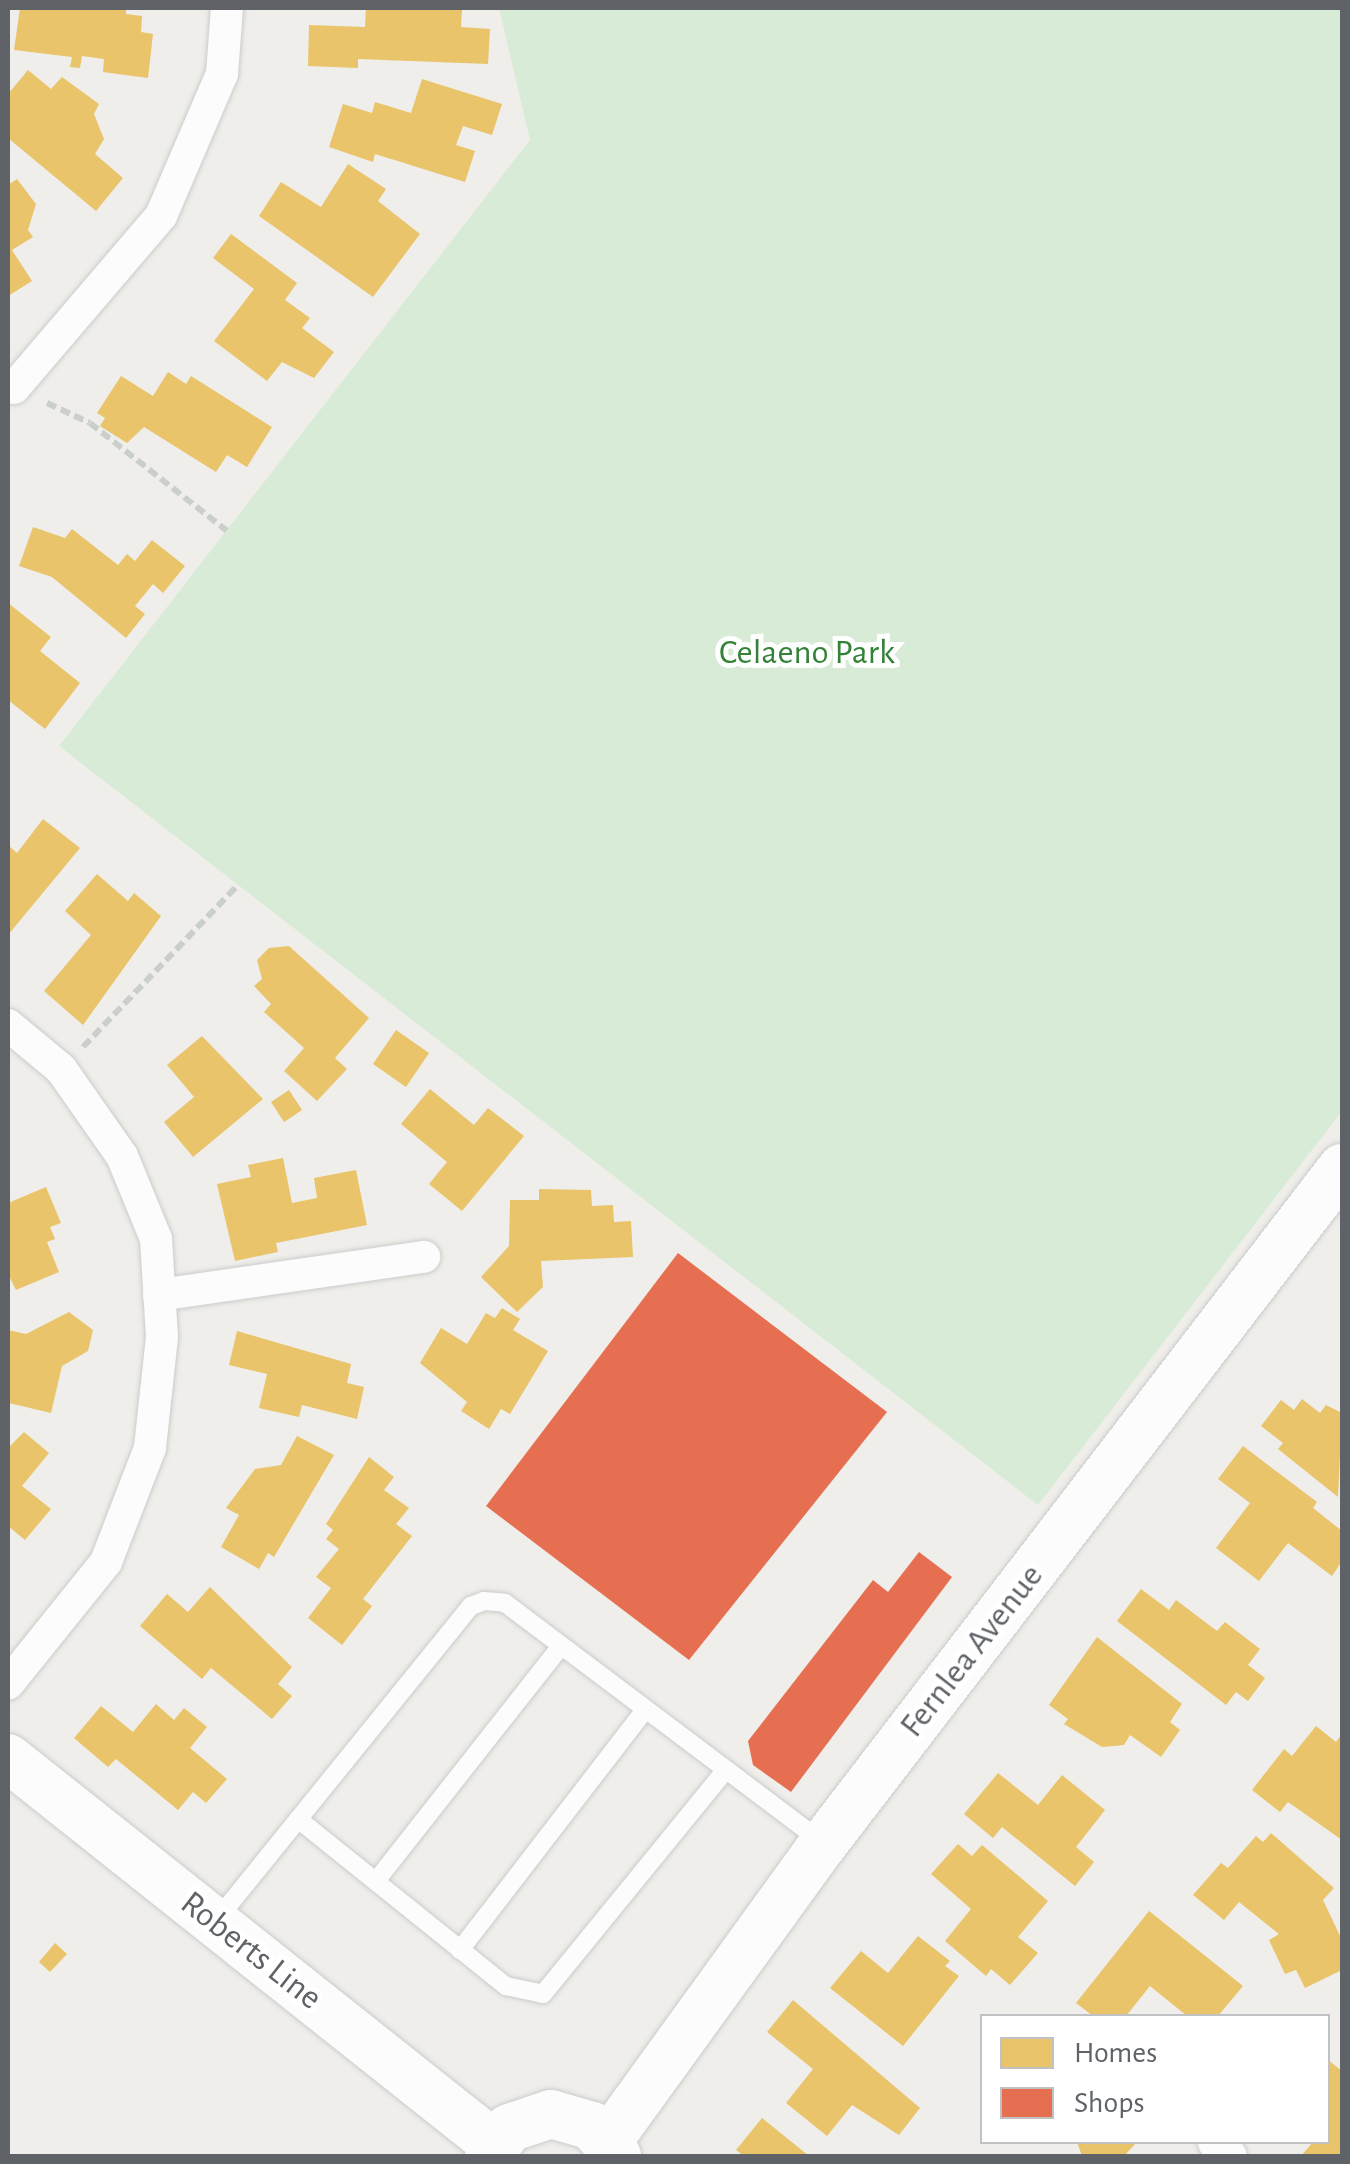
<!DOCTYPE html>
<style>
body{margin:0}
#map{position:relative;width:1350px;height:2164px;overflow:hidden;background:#efeeea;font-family:"Alegreya Sans",sans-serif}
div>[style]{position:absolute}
.green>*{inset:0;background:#d8ebd6}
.homes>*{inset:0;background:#e9c46a}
.shops>*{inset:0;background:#e76f51}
.path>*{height:6px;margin-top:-3px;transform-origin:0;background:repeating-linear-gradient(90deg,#cacfcc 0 10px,transparent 0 15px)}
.roads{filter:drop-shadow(0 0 2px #cbcccc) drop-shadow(0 0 2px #cbcccc)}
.lane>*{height:18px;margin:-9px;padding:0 9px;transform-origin:9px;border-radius:9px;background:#fdfcfc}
.street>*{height:32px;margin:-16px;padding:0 16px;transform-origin:16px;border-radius:16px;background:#fdfcfc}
.secondary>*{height:48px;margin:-24px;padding:0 24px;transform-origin:24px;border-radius:24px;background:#fdfcfc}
span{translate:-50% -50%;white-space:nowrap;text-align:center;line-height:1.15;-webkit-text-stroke:10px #fff;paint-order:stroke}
.park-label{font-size:35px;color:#348238}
.street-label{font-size:35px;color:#5f6368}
.frame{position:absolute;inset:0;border:10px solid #5f6368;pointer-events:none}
.legend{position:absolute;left:980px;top:2014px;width:350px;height:130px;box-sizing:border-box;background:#fff;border:2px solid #bfc1c3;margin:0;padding:12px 18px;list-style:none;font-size:30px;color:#5f6368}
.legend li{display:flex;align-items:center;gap:20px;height:50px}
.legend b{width:50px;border:2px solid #bfc1c3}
</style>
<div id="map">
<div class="green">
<i style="clip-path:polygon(499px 8px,1342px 8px,1342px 1111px,1038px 1505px,59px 746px,530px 140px)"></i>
</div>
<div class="homes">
<i style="clip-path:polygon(20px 8px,126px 8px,126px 14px,142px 16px,141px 32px,153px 34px,148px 78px,103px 72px,104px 59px,82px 56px,80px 68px,70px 67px,72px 57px,14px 50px)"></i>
<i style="clip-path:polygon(366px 8px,462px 8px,461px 27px,490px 29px,488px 64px,358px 59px,358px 68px,308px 66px,309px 25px,365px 27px)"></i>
<i style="clip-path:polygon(28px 70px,51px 89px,62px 77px,99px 104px,94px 114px,104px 139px,95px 154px,123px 178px,96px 211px,8px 138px,8px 94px)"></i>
<i style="clip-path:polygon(422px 79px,502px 104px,492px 135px,463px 126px,456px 145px,475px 151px,465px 182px,375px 154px,373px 162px,329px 147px,343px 104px,372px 113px,375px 102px,411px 113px)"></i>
<i style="clip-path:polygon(348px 164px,386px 189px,378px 201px,420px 234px,373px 297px,259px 216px,281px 182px,321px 207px)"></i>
<i style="clip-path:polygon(17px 179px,36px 204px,28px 230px,33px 237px,12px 250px,32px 281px,8px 296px,8px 185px)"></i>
<i style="clip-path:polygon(231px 234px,297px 283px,285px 300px,310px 318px,302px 328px,334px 352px,314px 378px,282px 362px,267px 381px,214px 341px,254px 289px,213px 258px)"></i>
<i style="clip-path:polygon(168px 372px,186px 384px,191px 376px,272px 427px,247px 467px,227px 455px,216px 472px,144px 427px,127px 443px,100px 426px,105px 418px,97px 413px,121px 376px,153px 396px)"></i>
<i style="clip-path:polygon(33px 527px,65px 538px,72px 529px,118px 565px,127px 554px,135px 561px,152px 540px,185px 566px,163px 593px,153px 584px,135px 606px,145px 614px,126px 638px,52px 577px,19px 566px)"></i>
<i style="clip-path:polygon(8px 603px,51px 637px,40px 651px,80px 683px,45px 729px,8px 700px)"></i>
<i style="clip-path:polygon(43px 819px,80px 848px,8px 935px,8px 845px,17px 853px)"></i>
<i style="clip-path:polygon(97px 874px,128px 901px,134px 893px,161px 916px,83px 1025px,44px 991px,91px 935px,65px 911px)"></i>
<i style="clip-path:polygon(289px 946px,369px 1018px,335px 1058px,347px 1069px,317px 1101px,284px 1071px,304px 1048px,264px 1012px,271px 1004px,254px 986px,262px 979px,257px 960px,269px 948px)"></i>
<i style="clip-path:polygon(396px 1030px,429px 1053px,406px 1087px,373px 1064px)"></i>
<i style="clip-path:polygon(202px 1036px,263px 1099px,193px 1157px,164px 1122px,194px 1097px,167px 1065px)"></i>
<i style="clip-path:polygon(430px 1089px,474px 1125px,488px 1108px,524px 1136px,462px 1211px,429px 1184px,447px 1162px,401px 1124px)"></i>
<i style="clip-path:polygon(289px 1090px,302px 1110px,284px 1122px,271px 1102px)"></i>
<i style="clip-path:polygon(283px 1158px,292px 1203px,317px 1198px,314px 1178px,356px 1170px,367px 1225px,276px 1243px,278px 1252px,235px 1261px,217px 1184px,251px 1177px,248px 1165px)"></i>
<i style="clip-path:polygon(46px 1187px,61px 1223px,50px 1227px,55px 1239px,47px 1242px,59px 1272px,16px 1290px,8px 1274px,8px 1203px)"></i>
<i style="clip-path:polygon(539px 1189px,591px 1190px,592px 1206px,613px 1205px,614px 1222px,631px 1221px,633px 1257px,541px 1261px,543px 1287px,517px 1312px,481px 1277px,509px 1246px,510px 1200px,539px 1200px)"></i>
<i style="clip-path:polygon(502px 1308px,520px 1319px,513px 1330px,548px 1351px,510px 1414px,501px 1409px,489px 1429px,461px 1411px,467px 1402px,420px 1363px,441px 1328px,467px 1344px,486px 1313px,495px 1318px)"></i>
<i style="clip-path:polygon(69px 1312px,93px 1330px,88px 1351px,62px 1366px,51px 1413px,9px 1403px,8px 1330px,26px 1334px)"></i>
<i style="clip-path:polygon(237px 1331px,351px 1364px,347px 1383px,364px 1387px,357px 1419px,302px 1405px,299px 1417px,259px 1408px,267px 1374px,229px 1365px)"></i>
<i style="clip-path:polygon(1302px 1399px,1320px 1413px,1326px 1405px,1342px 1413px,1338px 1497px,1278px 1449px,1283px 1443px,1261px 1426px,1281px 1400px,1294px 1410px)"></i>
<i style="clip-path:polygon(24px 1432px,49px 1453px,22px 1486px,51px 1509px,25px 1540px,8px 1526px,8px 1448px)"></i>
<i style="clip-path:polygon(297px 1436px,334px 1455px,274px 1557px,268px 1553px,259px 1569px,221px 1547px,239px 1515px,226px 1508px,255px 1469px,281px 1465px)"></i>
<i style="clip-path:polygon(1243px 1446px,1317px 1502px,1313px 1508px,1342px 1531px,1342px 1561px,1332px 1576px,1288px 1543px,1259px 1581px,1216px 1548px,1250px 1503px,1218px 1479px)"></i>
<i style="clip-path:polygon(369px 1457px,394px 1477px,384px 1490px,409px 1508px,396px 1524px,412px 1536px,363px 1599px,372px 1606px,342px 1645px,308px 1618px,331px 1588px,316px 1577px,339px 1549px,326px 1539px,333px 1530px,326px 1524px)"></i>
<i style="clip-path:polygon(210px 1587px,292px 1667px,278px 1684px,292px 1696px,272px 1719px,211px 1668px,202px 1679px,140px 1626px,167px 1594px,188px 1612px)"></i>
<i style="clip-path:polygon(1141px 1589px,1169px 1610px,1176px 1600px,1217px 1631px,1225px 1622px,1260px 1649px,1248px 1665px,1265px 1678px,1248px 1701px,1236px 1692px,1226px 1705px,1117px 1621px)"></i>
<i style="clip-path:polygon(1097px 1637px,1182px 1704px,1170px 1722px,1180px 1730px,1161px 1757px,1130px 1735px,1124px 1745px,1102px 1747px,1064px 1724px,1068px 1719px,1049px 1705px)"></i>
<i style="clip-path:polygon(156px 1704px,174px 1720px,184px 1708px,207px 1727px,190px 1748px,227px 1779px,206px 1803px,193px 1792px,178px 1810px,116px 1759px,108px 1767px,74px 1738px,101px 1706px,133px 1732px)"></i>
<i style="clip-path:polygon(1316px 1726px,1336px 1742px,1342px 1734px,1342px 1840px,1288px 1802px,1280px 1812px,1252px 1790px,1284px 1749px,1292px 1756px)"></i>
<i style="clip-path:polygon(998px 1773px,1038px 1805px,1062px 1775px,1105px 1810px,1076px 1847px,1094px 1862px,1075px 1886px,1002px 1827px,993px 1838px,964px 1814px)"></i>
<i style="clip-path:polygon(1271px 1833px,1334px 1888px,1323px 1900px,1342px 1940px,1342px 1970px,1305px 1988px,1296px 1970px,1285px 1974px,1269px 1940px,1279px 1934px,1239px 1902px,1224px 1920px,1193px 1895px,1221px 1863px,1228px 1868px,1256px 1836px,1263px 1842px)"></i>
<i style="clip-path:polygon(958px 1844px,972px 1856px,982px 1845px,1048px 1901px,1018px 1937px,1038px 1953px,1010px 1985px,991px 1969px,986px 1976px,945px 1941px,971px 1909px,931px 1874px)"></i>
<i style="clip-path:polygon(1149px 1911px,1243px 1986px,1218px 2016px,1187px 2016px,1150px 1986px,1126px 2016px,1093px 2016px,1076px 2003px)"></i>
<i style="clip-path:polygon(918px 1936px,950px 1961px,945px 1966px,959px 1976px,903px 2046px,830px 1988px,861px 1951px,888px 1973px)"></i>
<i style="clip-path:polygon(55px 1943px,67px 1954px,50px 1972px,39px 1962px)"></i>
<i style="clip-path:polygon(793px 2000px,920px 2108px,899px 2135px,852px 2105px,827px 2136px,786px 2103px,813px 2069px,767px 2032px)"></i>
<i style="clip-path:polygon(1328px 2060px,1342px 2071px,1342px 2156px,1301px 2156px,1313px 2142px,1328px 2142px)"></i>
<i style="clip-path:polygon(762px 2118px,809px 2156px,744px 2156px,736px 2150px)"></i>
<i style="clip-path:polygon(1077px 2142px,1137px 2142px,1124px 2156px,1082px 2156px)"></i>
</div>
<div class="shops">
<i style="clip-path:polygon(678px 1253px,887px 1412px,689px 1660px,486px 1506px)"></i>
<i style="clip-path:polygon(919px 1552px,952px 1577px,791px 1792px,753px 1765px,748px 1741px,873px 1580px,888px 1592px)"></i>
</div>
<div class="path">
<i style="left:47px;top:403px;width:47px;rotate:24.9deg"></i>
<i style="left:90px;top:423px;width:174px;rotate:38.2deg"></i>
<i style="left:83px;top:1047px;width:224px;rotate:-46.3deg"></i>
</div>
<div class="roads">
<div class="lane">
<i style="left:298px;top:1819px;width:267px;rotate:38.8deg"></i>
<i style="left:506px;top:1986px;width:38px;rotate:12deg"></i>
<i style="left:543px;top:1994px;width:289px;rotate:-50.8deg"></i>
<i style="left:376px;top:1881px;width:298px;rotate:-51.8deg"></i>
<i style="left:215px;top:1922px;width:407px;rotate:-51deg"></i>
<i style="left:471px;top:1606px;width:14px;rotate:-21deg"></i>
<i style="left:484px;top:1601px;width:21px;rotate:5deg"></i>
<i style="left:505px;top:1603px;width:397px;rotate:37deg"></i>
<i style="left:460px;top:1950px;width:303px;rotate:-52.4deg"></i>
</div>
<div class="street">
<i style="left:14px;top:388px;width:226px;rotate:-49.5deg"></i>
<i style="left:161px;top:216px;width:155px;rotate:-66.8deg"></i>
<i style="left:222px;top:74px;width:66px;rotate:-85.7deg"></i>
<i style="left:8px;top:1025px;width:69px;rotate:39.7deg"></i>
<i style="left:61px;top:1069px;width:106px;rotate:55deg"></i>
<i style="left:122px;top:1156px;width:90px;rotate:67.7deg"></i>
<i style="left:156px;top:1239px;width:98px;rotate:86.5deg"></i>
<i style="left:162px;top:1337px;width:112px;rotate:96.2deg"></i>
<i style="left:150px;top:1448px;width:122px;rotate:111.1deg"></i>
<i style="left:106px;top:1562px;width:156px;rotate:128.8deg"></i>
<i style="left:159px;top:1295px;width:268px;rotate:-8.2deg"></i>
<i style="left:1214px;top:2143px;width:21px;rotate:37deg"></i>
</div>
<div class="secondary">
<i style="left:8px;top:1758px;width:621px;rotate:38.46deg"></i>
<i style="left:608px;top:2141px;width:368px;rotate:-54.1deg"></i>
<i style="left:824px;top:1843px;width:851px;rotate:-52.5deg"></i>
<i style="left:489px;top:2156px;width:34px;rotate:-54deg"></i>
<i style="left:509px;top:2128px;width:44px;rotate:-18.4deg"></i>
<i style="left:551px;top:2114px;width:43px;rotate:16.3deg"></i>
<i style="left:592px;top:2126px;width:39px;rotate:50deg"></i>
</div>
</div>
<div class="park-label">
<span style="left:807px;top:653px">Celaeno Park</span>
</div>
<div class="street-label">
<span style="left:972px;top:1651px;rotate:-52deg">Fernlea Avenue</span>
<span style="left:251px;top:1951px;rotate:38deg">Roberts Line</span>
</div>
<div class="frame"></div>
<ul class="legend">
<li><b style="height:28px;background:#e9c46a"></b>Homes</li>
<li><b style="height:28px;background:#e76f51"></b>Shops</li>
</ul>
</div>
